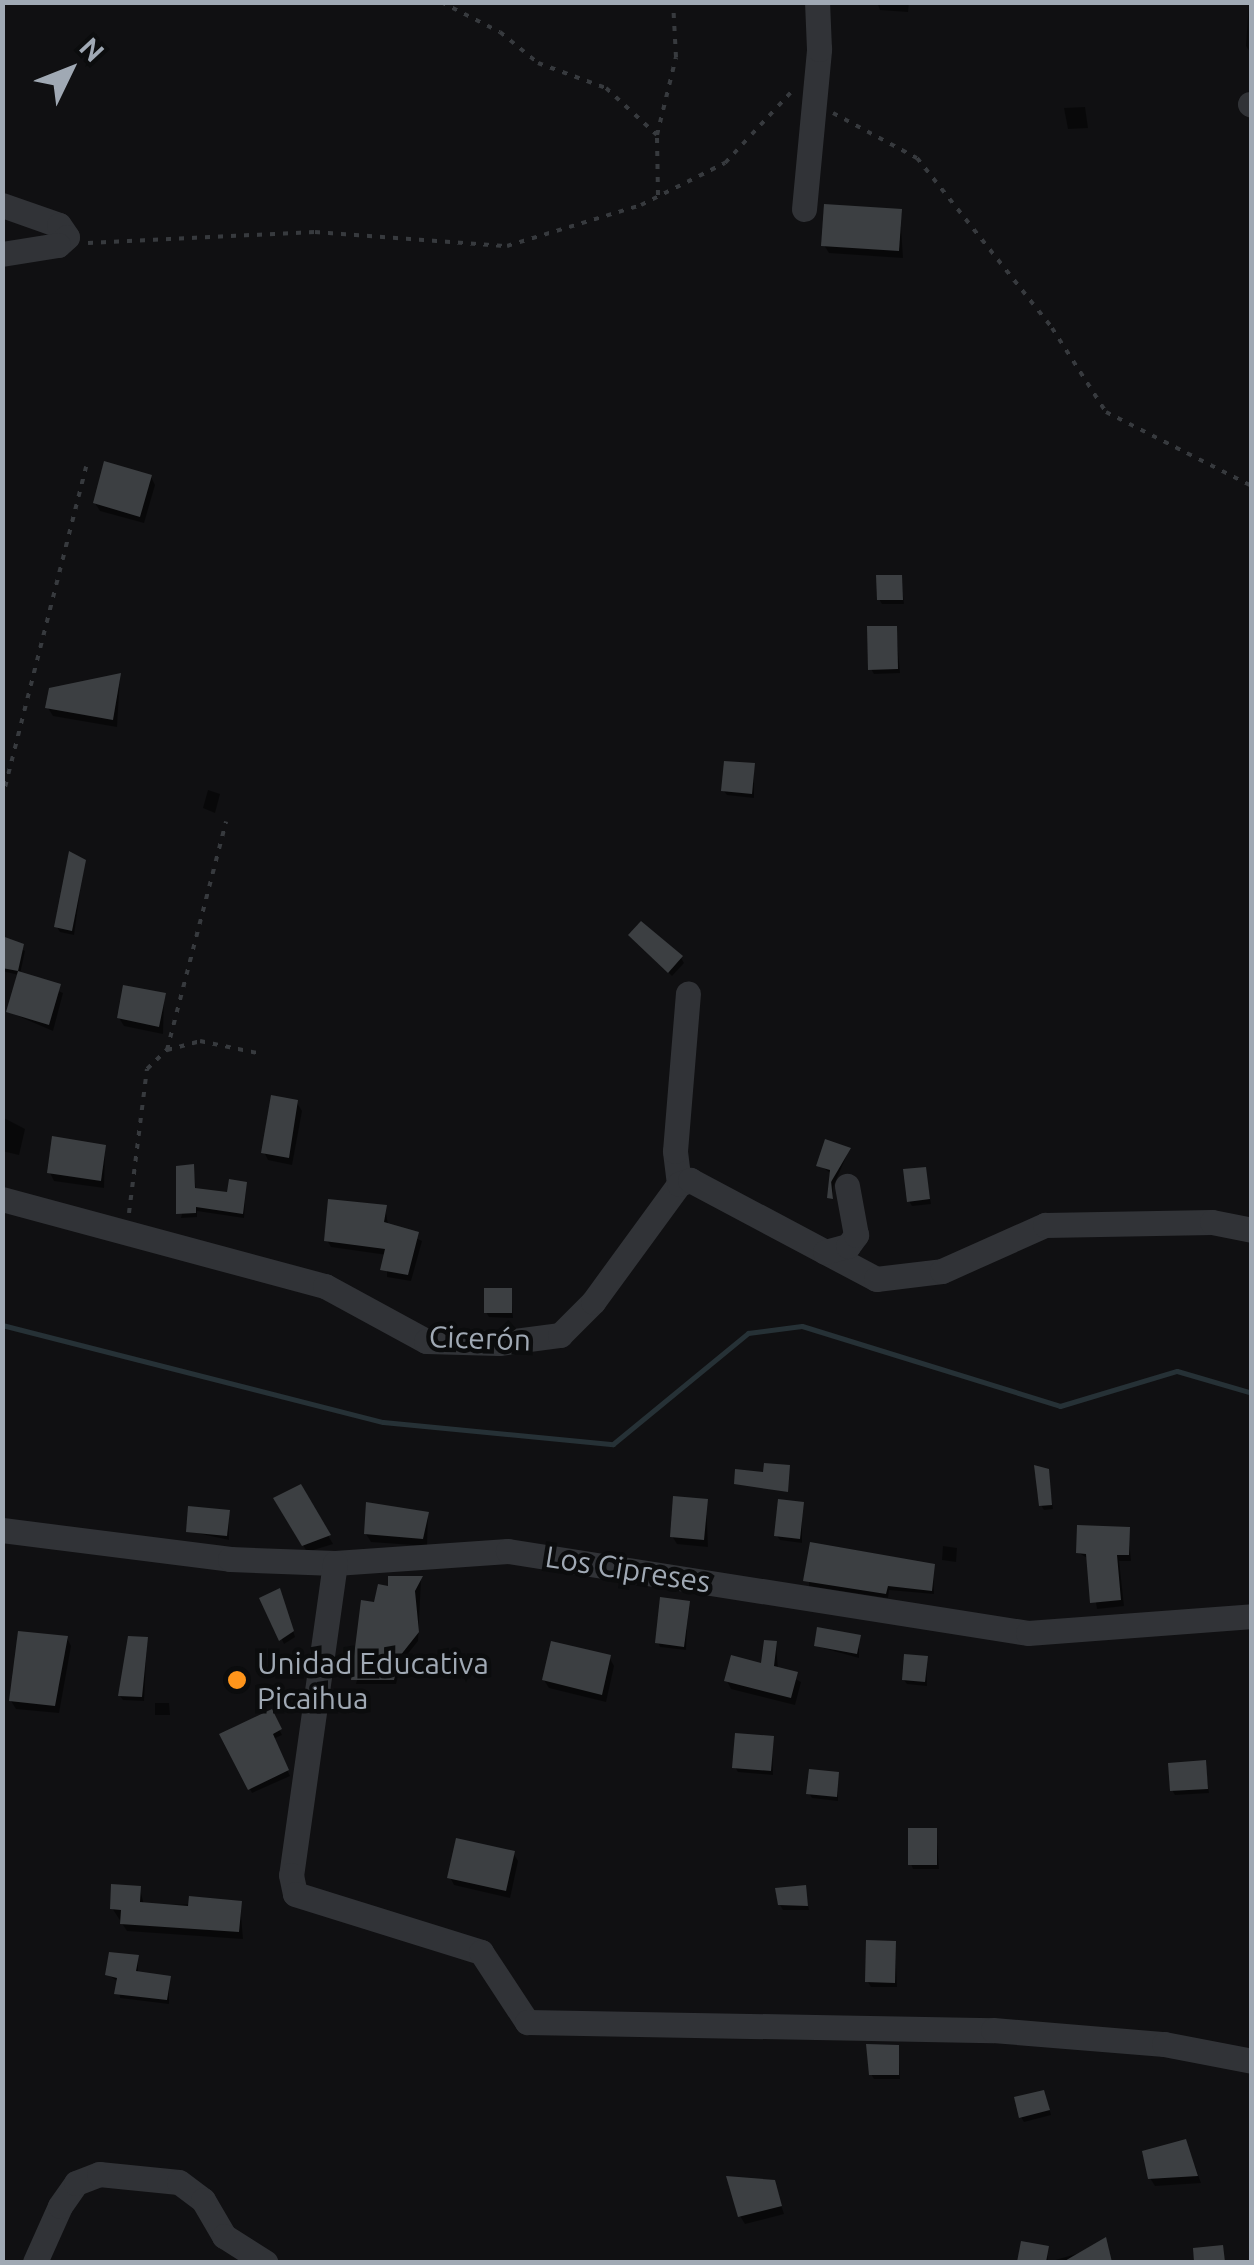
<!DOCTYPE html>
<meta charset="utf-8">
<style>
body{margin:0}
#map{position:relative;width:1254px;height:2265px;overflow:hidden;background:#101012;font-family:Ubuntu,sans-serif}
div>[style]{position:absolute}
.shadow>*{inset:0;background:#0007}
.stream>*{height:5px;margin:-2.5px;padding:0 2.5px;transform-origin:2.5px;border-radius:2.5px;background:#263136}
.building>*{inset:0;background:#3c3f42}
.path>*{height:4px;margin-top:-2px;transform-origin:0;background:repeating-linear-gradient(90deg,#373a3e 0 5px,transparent 0 13px)}
.minor>*{height:25px;margin:-12.5px;padding:0 12.5px;transform-origin:12.5px;border-radius:12.5px;background:#313337}
.dots>*{width:28px;height:28px;translate:-50% -50%;box-sizing:border-box;border:5px solid #0b0c0d;border-radius:50%}
span{translate:-50% -50%;white-space:nowrap;text-align:center;line-height:1.15;-webkit-text-stroke:9px #0b0c0d;paint-order:stroke}
.street-label{font-size:30px;color:#a0a9b4}
.poi-label{font-size:30px;color:#a0a9b4}
.left{translate:0 -50%;text-align:left}
.frame{position:absolute;inset:0;border:5px solid #a0a9b4;pointer-events:none}
.north{position:absolute;left:20px;top:20px;width:100px;height:100px;-webkit-text-stroke:8px #0b0c0d;paint-order:stroke;rotate:47deg;font-size:28px;font-weight:700;line-height:40px;text-align:center;color:#a0a9b4}
.north::after{content:'';display:block;margin:auto;width:35px;height:45px;background:#a0a9b4;clip-path:polygon(50% 0,100% 100%,50% 72%,0 100%)}
</style>
<div id="map">
<div class="shadow">
<i style="clip-path:polygon(877px 2px,909px 2px,908px 12px,880px 10px)"></i>
<i style="clip-path:polygon(1249px 2px,1252px 2px,1252px 55px,1246px 46px)"></i>
<i style="clip-path:polygon(1085px 107px,1088px 128px,1068px 129px,1064px 108px)"></i>
<i style="clip-path:polygon(900px 212px,903px 258px,829px 253px,824px 245px)"></i>
<i style="clip-path:polygon(151px 477px,155px 485px,144px 523px,100px 511px,95px 503px)"></i>
<i style="clip-path:polygon(901px 577px,904px 604px,882px 604px,879px 599px)"></i>
<i style="clip-path:polygon(896px 628px,900px 673px,874px 674px,871px 669px)"></i>
<i style="clip-path:polygon(120px 676px,117px 727px,53px 716px,48px 708px)"></i>
<i style="clip-path:polygon(754px 766px,754px 798px,727px 795px,724px 791px)"></i>
<i style="clip-path:polygon(208px 790px,220px 794px,215px 813px,203px 808px)"></i>
<i style="clip-path:polygon(84px 862px,74px 935px,60px 932px,57px 927px)"></i>
<i style="clip-path:polygon(631px 935px,681px 958px,684px 963px,672px 976px)"></i>
<i style="clip-path:polygon(3px 939px,25px 951px,20px 974px,63px 993px,53px 1031px,9px 1012px,19px 975px,2px 971px)"></i>
<i style="clip-path:polygon(164px 996px,163px 1034px,124px 1026px,119px 1018px)"></i>
<i style="clip-path:polygon(297px 1103px,302px 1111px,292px 1165px,268px 1160px,264px 1152px)"></i>
<i style="clip-path:polygon(2px 1117px,25px 1129px,19px 1155px,2px 1151px)"></i>
<i style="clip-path:polygon(105px 1147px,104px 1188px,54px 1181px,50px 1173px)"></i>
<i style="clip-path:polygon(849px 1150px,833px 1187px,832px 1202px,832px 1174px,819px 1165px)"></i>
<i style="clip-path:polygon(193px 1167px,196px 1190px,229px 1195px,246px 1185px,244px 1218px,197px 1211px,197px 1217px,181px 1218px)"></i>
<i style="clip-path:polygon(925px 1169px,931px 1204px,912px 1206px,909px 1201px)"></i>
<i style="clip-path:polygon(385px 1207px,388px 1225px,422px 1241px,411px 1281px,387px 1277px,387px 1255px,331px 1247px,327px 1240px)"></i>
<i style="clip-path:polygon(511px 1291px,513px 1318px,489px 1317px,486px 1312px)"></i>
<i style="clip-path:polygon(1047px 1471px,1053px 1509px,1044px 1510px,1041px 1505px)"></i>
<i style="clip-path:polygon(300px 1487px,333px 1544px,307px 1552px,277px 1499px)"></i>
<i style="clip-path:polygon(706px 1502px,708px 1547px,677px 1544px,672px 1536px)"></i>
<i style="clip-path:polygon(802px 1505px,802px 1543px,780px 1540px,777px 1536px)"></i>
<i style="clip-path:polygon(228px 1512px,229px 1540px,188px 1531px)"></i>
<i style="clip-path:polygon(428px 1514px,427px 1546px,371px 1542px,366px 1534px)"></i>
<i style="clip-path:polygon(1128px 1530px,1131px 1561px,1119px 1561px,1124px 1606px,1097px 1609px,1089px 1559px,1079px 1553px)"></i>
<i style="clip-path:polygon(812px 1545px,933px 1566px,934px 1594px,889px 1590px,888px 1598px,809px 1586px)"></i>
<i style="clip-path:polygon(943px 1546px,957px 1548px,956px 1562px,942px 1560px)"></i>
<i style="clip-path:polygon(421px 1579px,418px 1641px,402px 1661px,396px 1684px,356px 1684px,376px 1605px,391px 1589px)"></i>
<i style="clip-path:polygon(282px 1596px,295px 1637px,284px 1644px,263px 1599px)"></i>
<i style="clip-path:polygon(688px 1603px,686px 1650px,660px 1647px,658px 1642px)"></i>
<i style="clip-path:polygon(859px 1637px,859px 1658px,816px 1646px)"></i>
<i style="clip-path:polygon(67px 1638px,71px 1646px,59px 1713px,16px 1709px,11px 1701px)"></i>
<i style="clip-path:polygon(147px 1640px,144px 1701px,123px 1700px,120px 1696px)"></i>
<i style="clip-path:polygon(776px 1644px,778px 1670px,801px 1682px,795px 1705px,731px 1689px,727px 1681px,763px 1666px)"></i>
<i style="clip-path:polygon(609px 1657px,614px 1666px,606px 1702px,549px 1688px,544px 1680px)"></i>
<i style="clip-path:polygon(926px 1658px,927px 1686px,907px 1684px,904px 1680px)"></i>
<i style="clip-path:polygon(155px 1703px,169px 1703px,170px 1715px,155px 1715px)"></i>
<i style="clip-path:polygon(271px 1713px,282px 1735px,273px 1739px,290px 1776px,252px 1793px,222px 1735px)"></i>
<i style="clip-path:polygon(772px 1739px,773px 1775px,738px 1772px,735px 1767px)"></i>
<i style="clip-path:polygon(1204px 1763px,1209px 1793px,1175px 1795px,1172px 1790px)"></i>
<i style="clip-path:polygon(838px 1774px,838px 1801px,812px 1798px,809px 1793px)"></i>
<i style="clip-path:polygon(936px 1830px,939px 1869px,913px 1869px,911px 1864px)"></i>
<i style="clip-path:polygon(513px 1853px,518px 1861px,510px 1898px,454px 1885px,450px 1877px)"></i>
<i style="clip-path:polygon(804px 1888px,809px 1910px,783px 1910px,780px 1905px)"></i>
<i style="clip-path:polygon(140px 1889px,144px 1905px,240px 1904px,243px 1939px,127px 1931px,112px 1908px)"></i>
<i style="clip-path:polygon(895px 1944px,897px 1987px,871px 1987px,868px 1982px)"></i>
<i style="clip-path:polygon(138px 1957px,138px 1974px,169px 1979px,169px 2004px,120px 1998px,119px 1982px,108px 1975px)"></i>
<i style="clip-path:polygon(898px 2047px,900px 2079px,874px 2079px,871px 2074px)"></i>
<i style="clip-path:polygon(1046px 2098px,1051px 2115px,1024px 2122px,1021px 2117px)"></i>
<i style="clip-path:polygon(1189px 2150px,1201px 2183px,1155px 2186px,1150px 2178px)"></i>
<i style="clip-path:polygon(773px 2182px,784px 2214px,745px 2224px,740px 2216px)"></i>
<i style="clip-path:polygon(1023px 2244px,1047px 2249px,1048px 2262px,1108px 2245px,1111px 2262px,1019px 2262px)"></i>
</div>
<div class="stream">
<i style="left:2px;top:1325px;width:393px;rotate:14.3deg"></i>
<i style="left:383px;top:1422px;width:231px;rotate:5.5deg"></i>
<i style="left:613px;top:1444px;width:175px;rotate:-39.4deg"></i>
<i style="left:748px;top:1333px;width:54px;rotate:-7.4deg"></i>
<i style="left:802px;top:1326px;width:270px;rotate:17.2deg"></i>
<i style="left:1060px;top:1406px;width:122px;rotate:-16.7deg"></i>
<i style="left:1177px;top:1371px;width:78px;rotate:16.3deg"></i>
</div>
<div class="building">
<i style="clip-path:polygon(824px 204px,902px 209px,899px 251px,821px 246px)"></i>
<i style="clip-path:polygon(104px 461px,152px 475px,140px 517px,93px 503px)"></i>
<i style="clip-path:polygon(876px 575px,902px 575px,903px 600px,877px 600px)"></i>
<i style="clip-path:polygon(867px 626px,897px 626px,898px 669px,868px 670px)"></i>
<i style="clip-path:polygon(121px 673px,113px 720px,45px 708px,49px 688px)"></i>
<i style="clip-path:polygon(724px 761px,755px 763px,752px 794px,721px 791px)"></i>
<i style="clip-path:polygon(69px 851px,86px 860px,72px 931px,54px 927px)"></i>
<i style="clip-path:polygon(641px 921px,683px 956px,668px 973px,628px 935px)"></i>
<i style="clip-path:polygon(2px 936px,24px 944px,18px 971px,2px 968px)"></i>
<i style="clip-path:polygon(18px 971px,61px 984px,49px 1025px,6px 1012px)"></i>
<i style="clip-path:polygon(123px 985px,166px 993px,159px 1027px,117px 1018px)"></i>
<i style="clip-path:polygon(271px 1095px,298px 1100px,289px 1158px,261px 1153px)"></i>
<i style="clip-path:polygon(52px 1136px,106px 1145px,101px 1181px,47px 1173px)"></i>
<i style="clip-path:polygon(825px 1139px,851px 1148px,831px 1182px,833px 1199px,827px 1198px,830px 1170px,816px 1166px)"></i>
<i style="clip-path:polygon(194px 1164px,195px 1188px,227px 1192px,229px 1179px,247px 1182px,243px 1214px,196px 1207px,196px 1213px,176px 1214px,176px 1166px)"></i>
<i style="clip-path:polygon(926px 1167px,930px 1199px,907px 1202px,903px 1169px)"></i>
<i style="clip-path:polygon(328px 1199px,387px 1205px,384px 1222px,419px 1232px,408px 1275px,380px 1270px,385px 1249px,324px 1241px)"></i>
<i style="clip-path:polygon(484px 1288px,512px 1288px,512px 1313px,484px 1313px)"></i>
<i style="clip-path:polygon(764px 1463px,790px 1465px,788px 1492px,734px 1484px,735px 1469px,763px 1472px)"></i>
<i style="clip-path:polygon(1034px 1465px,1049px 1469px,1052px 1505px,1039px 1506px)"></i>
<i style="clip-path:polygon(301px 1484px,331px 1535px,302px 1546px,273px 1498px)"></i>
<i style="clip-path:polygon(673px 1496px,708px 1499px,704px 1540px,670px 1537px)"></i>
<i style="clip-path:polygon(778px 1499px,804px 1502px,800px 1539px,774px 1536px)"></i>
<i style="clip-path:polygon(366px 1502px,429px 1512px,423px 1539px,364px 1534px)"></i>
<i style="clip-path:polygon(188px 1506px,230px 1510px,227px 1536px,186px 1532px)"></i>
<i style="clip-path:polygon(1077px 1525px,1130px 1527px,1129px 1555px,1117px 1555px,1121px 1600px,1090px 1603px,1086px 1554px,1076px 1553px)"></i>
<i style="clip-path:polygon(810px 1542px,935px 1564px,932px 1591px,888px 1586px,886px 1594px,803px 1581px)"></i>
<i style="clip-path:polygon(388px 1576px,423px 1576px,415px 1591px,419px 1632px,400px 1656px,394px 1680px,351px 1680px,361px 1600px,374px 1602px,378px 1584px,388px 1586px)"></i>
<i style="clip-path:polygon(280px 1588px,294px 1631px,279px 1641px,259px 1598px)"></i>
<i style="clip-path:polygon(660px 1597px,690px 1601px,684px 1647px,655px 1643px)"></i>
<i style="clip-path:polygon(817px 1627px,861px 1635px,857px 1654px,814px 1646px)"></i>
<i style="clip-path:polygon(18px 1631px,68px 1636px,55px 1706px,9px 1701px)"></i>
<i style="clip-path:polygon(128px 1636px,148px 1637px,142px 1697px,118px 1696px)"></i>
<i style="clip-path:polygon(764px 1640px,777px 1641px,774px 1666px,798px 1672px,791px 1698px,724px 1681px,731px 1655px,761px 1663px)"></i>
<i style="clip-path:polygon(551px 1641px,611px 1655px,602px 1695px,542px 1680px)"></i>
<i style="clip-path:polygon(904px 1654px,928px 1656px,925px 1682px,902px 1680px)"></i>
<i style="clip-path:polygon(272px 1709px,282px 1729px,273px 1734px,289px 1770px,248px 1790px,219px 1734px)"></i>
<i style="clip-path:polygon(735px 1733px,774px 1736px,771px 1771px,732px 1768px)"></i>
<i style="clip-path:polygon(1206px 1760px,1208px 1789px,1170px 1791px,1168px 1763px)"></i>
<i style="clip-path:polygon(809px 1769px,839px 1772px,837px 1797px,806px 1794px)"></i>
<i style="clip-path:polygon(908px 1828px,937px 1828px,937px 1865px,908px 1865px)"></i>
<i style="clip-path:polygon(456px 1838px,515px 1851px,506px 1891px,447px 1878px)"></i>
<i style="clip-path:polygon(111px 1884px,141px 1886px,140px 1902px,188px 1906px,189px 1896px,242px 1901px,239px 1932px,120px 1924px,121px 1910px,110px 1909px)"></i>
<i style="clip-path:polygon(806px 1885px,808px 1906px,778px 1905px,775px 1888px)"></i>
<i style="clip-path:polygon(866px 1940px,896px 1941px,895px 1983px,865px 1982px)"></i>
<i style="clip-path:polygon(109px 1952px,139px 1955px,136px 1971px,171px 1976px,167px 2000px,114px 1994px,117px 1978px,105px 1975px)"></i>
<i style="clip-path:polygon(866px 2044px,899px 2045px,899px 2075px,869px 2075px)"></i>
<i style="clip-path:polygon(1044px 2090px,1050px 2110px,1019px 2118px,1014px 2097px)"></i>
<i style="clip-path:polygon(1186px 2139px,1198px 2176px,1148px 2179px,1142px 2151px)"></i>
<i style="clip-path:polygon(726px 2176px,775px 2180px,782px 2206px,738px 2217px)"></i>
<i style="clip-path:polygon(1106px 2237px,1112px 2262px,1063px 2262px)"></i>
<i style="clip-path:polygon(1021px 2241px,1049px 2246px,1046px 2262px,1017px 2262px)"></i>
<i style="clip-path:polygon(1223px 2245px,1225px 2262px,1194px 2262px,1193px 2248px)"></i>
</div>
<div class="path">
<i style="left:441px;top:2px;width:66px;rotate:27deg"></i>
<i style="left:500px;top:32px;width:49px;rotate:39.2deg"></i>
<i style="left:538px;top:63px;width:72px;rotate:20.2deg"></i>
<i style="left:606px;top:88px;width:69px;rotate:42.7deg"></i>
<i style="left:833px;top:113px;width:95px;rotate:28.2deg"></i>
<i style="left:917px;top:158px;width:217px;rotate:51.5deg"></i>
<i style="left:1052px;top:328px;width:100px;rotate:57.3deg"></i>
<i style="left:1106px;top:412px;width:164px;rotate:26.9deg"></i>
<i style="left:658px;top:195px;width:60px;rotate:-91deg"></i>
<i style="left:657px;top:135px;width:80px;rotate:-76.3deg"></i>
<i style="left:676px;top:57px;width:55px;rotate:-93.1deg"></i>
<i style="left:88px;top:243px;width:227px;rotate:-2.8deg"></i>
<i style="left:315px;top:232px;width:193px;rotate:4.2deg"></i>
<i style="left:507px;top:246px;width:140px;rotate:-17deg"></i>
<i style="left:641px;top:205px;width:94px;rotate:-26.6deg"></i>
<i style="left:725px;top:163px;width:101px;rotate:-47deg"></i>
<i style="left:2px;top:799px;width:343px;rotate:-75.8deg"></i>
<i style="left:167px;top:1050px;width:236px;rotate:-75.5deg"></i>
<i style="left:129px;top:1213px;width:145px;rotate:-82.9deg"></i>
<i style="left:147px;top:1069px;width:28px;rotate:-44deg"></i>
<i style="left:167px;top:1050px;width:34px;rotate:-15deg"></i>
<i style="left:200px;top:1041px;width:63px;rotate:11.8deg"></i>
</div>
<div class="minor">
<i style="left:1250px;top:104px;width:2px;rotate:27deg"></i>
<i style="left:2px;top:205px;width:60px;rotate:19.3deg"></i>
<i style="left:59px;top:225px;width:14px;rotate:56deg"></i>
<i style="left:67px;top:237px;width:12px;rotate:138deg"></i>
<i style="left:58px;top:245px;width:57px;rotate:170.9deg"></i>
<i style="left:804px;top:209px;width:161px;rotate:-84.6deg"></i>
<i style="left:819px;top:49px;width:47px;rotate:-92.4deg"></i>
<i style="left:679px;top:1184px;width:33px;rotate:-97deg"></i>
<i style="left:675px;top:1151px;width:158px;rotate:-85.3deg"></i>
<i style="left:2px;top:1199px;width:335px;rotate:15.1deg"></i>
<i style="left:325px;top:1286px;width:115px;rotate:28.6deg"></i>
<i style="left:426px;top:1341px;width:73px;rotate:1.6deg"></i>
<i style="left:499px;top:1343px;width:62px;rotate:-7.5deg"></i>
<i style="left:560px;top:1335px;width:47px;rotate:-45deg"></i>
<i style="left:593px;top:1302px;width:146px;rotate:-53.9deg"></i>
<i style="left:679px;top:1184px;width:12px;rotate:-20deg"></i>
<i style="left:690px;top:1180px;width:211px;rotate:28deg"></i>
<i style="left:876px;top:1279px;width:66px;rotate:-6.9deg"></i>
<i style="left:942px;top:1271px;width:113px;rotate:-24.1deg"></i>
<i style="left:1045px;top:1225px;width:167px;rotate:-1deg"></i>
<i style="left:1212px;top:1222px;width:41px;rotate:11.3deg"></i>
<i style="left:825px;top:1252px;width:24px;rotate:-15deg"></i>
<i style="left:848px;top:1246px;width:14px;rotate:-54deg"></i>
<i style="left:856px;top:1235px;width:50px;rotate:-100.4deg"></i>
<i style="left:2px;top:1530px;width:230px;rotate:7.2deg"></i>
<i style="left:230px;top:1559px;width:105px;rotate:2.2deg"></i>
<i style="left:335px;top:1563px;width:173px;rotate:-4deg"></i>
<i style="left:508px;top:1551px;width:526px;rotate:8.96deg"></i>
<i style="left:1028px;top:1633px;width:225px;rotate:-4.3deg"></i>
<i style="left:335px;top:1563px;width:315px;rotate:98deg"></i>
<i style="left:291px;top:1875px;width:19px;rotate:78deg"></i>
<i style="left:295px;top:1894px;width:195px;rotate:17.3deg"></i>
<i style="left:481px;top:1952px;width:84px;rotate:56.7deg"></i>
<i style="left:527px;top:2022px;width:466px;rotate:1deg"></i>
<i style="left:993px;top:2030px;width:172px;rotate:4.7deg"></i>
<i style="left:1164px;top:2044px;width:90px;rotate:10.9deg"></i>
<i style="left:35px;top:2262px;width:61px;rotate:-65.9deg"></i>
<i style="left:60px;top:2206px;width:28px;rotate:-55deg"></i>
<i style="left:76px;top:2183px;width:25px;rotate:-21deg"></i>
<i style="left:99px;top:2174px;width:80px;rotate:5.7deg"></i>
<i style="left:179px;top:2182px;width:30px;rotate:37deg"></i>
<i style="left:203px;top:2200px;width:42px;rotate:59.7deg"></i>
<i style="left:224px;top:2236px;width:49px;rotate:32.4deg"></i>
</div>
<div class="dots">
<i style="left:237px;top:1680px;background:#ff951b"></i>
</div>
<div class="street-label">
<span style="left:480px;top:1338px;rotate:2deg">Cicerón</span>
<span style="left:628px;top:1569px;rotate:9deg">Los Cipreses</span>
</div>
<div class="poi-label">
<span class="left" style="left:257px;top:1680px">Unidad Educativa<br>Picaihua</span>
</div>
<div class="frame"></div>
<div class="north">N</div>
</div>
